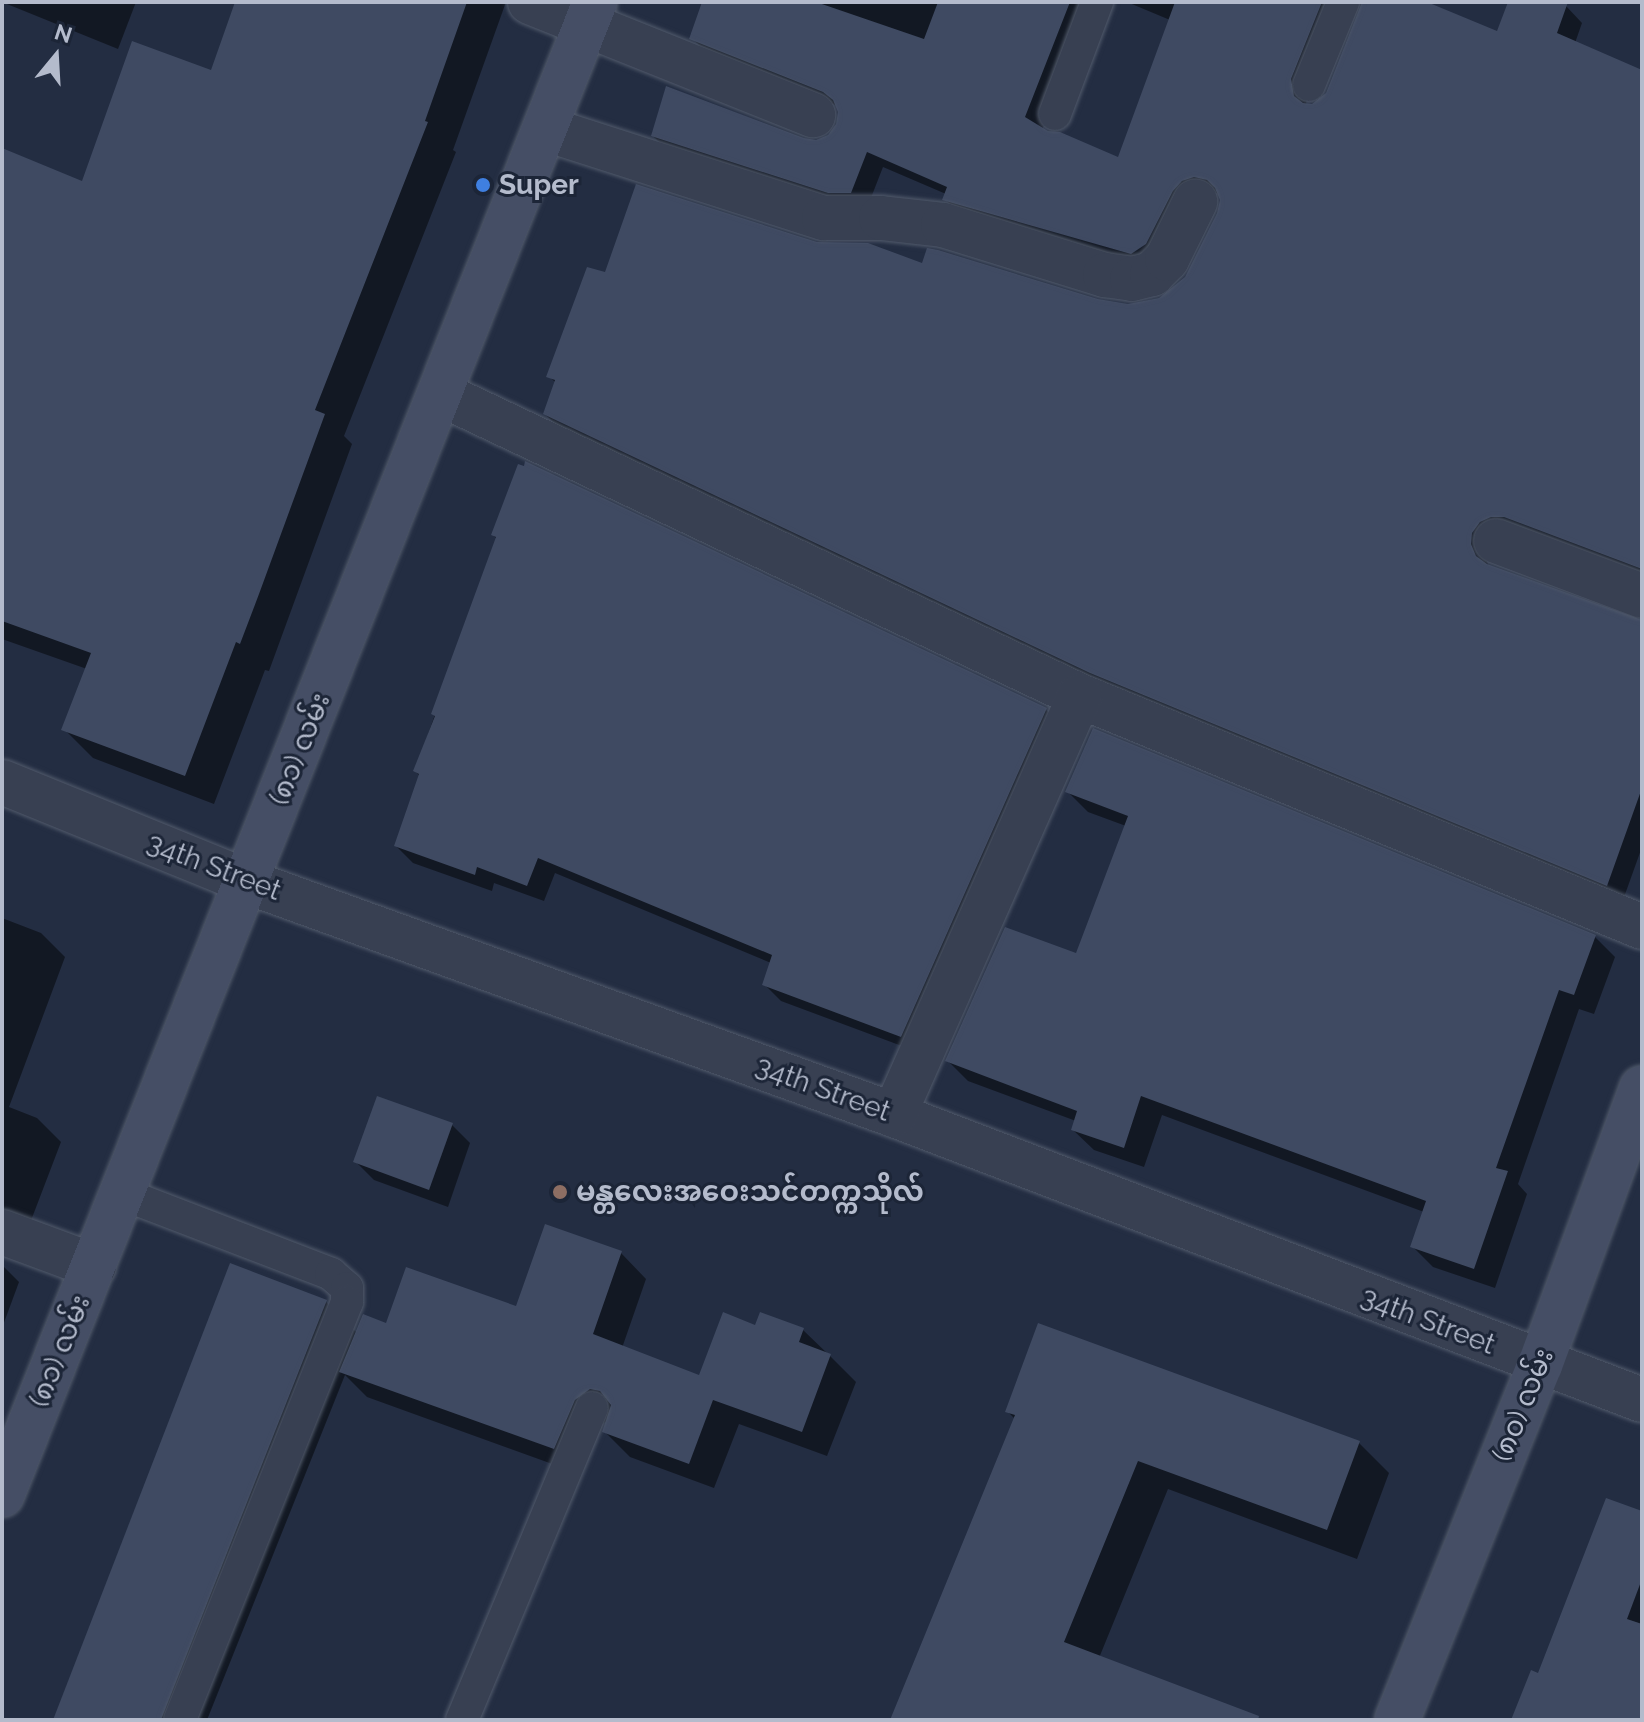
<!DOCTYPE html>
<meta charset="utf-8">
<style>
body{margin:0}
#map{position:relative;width:1644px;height:1722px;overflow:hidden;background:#232d42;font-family:Raleway,"Noto Sans Myanmar",sans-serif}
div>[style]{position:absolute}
.shadow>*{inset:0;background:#0007}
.building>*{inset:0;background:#3f4a62}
.roads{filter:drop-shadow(0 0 2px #525b6c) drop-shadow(0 0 2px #525b6c)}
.lane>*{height:32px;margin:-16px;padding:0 16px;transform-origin:16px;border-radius:16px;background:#384052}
.street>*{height:44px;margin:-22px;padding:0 22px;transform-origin:22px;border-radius:22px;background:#384052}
.secondary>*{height:44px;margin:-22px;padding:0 22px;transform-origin:22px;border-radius:22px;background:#454e65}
.dots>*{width:22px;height:22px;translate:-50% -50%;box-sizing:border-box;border:4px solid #1c2537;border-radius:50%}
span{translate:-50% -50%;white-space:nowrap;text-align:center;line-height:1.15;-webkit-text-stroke:6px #1c2537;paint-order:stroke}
.poi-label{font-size:28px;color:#b4bbcc;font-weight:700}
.left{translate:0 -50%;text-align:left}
.street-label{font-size:28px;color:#b4bbcc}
.frame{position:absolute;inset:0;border:4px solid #b4bbcc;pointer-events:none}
.north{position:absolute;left:16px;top:16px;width:80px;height:80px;-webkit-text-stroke:6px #1c2537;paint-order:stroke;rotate:18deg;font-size:22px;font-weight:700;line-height:32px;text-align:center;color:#b4bbcc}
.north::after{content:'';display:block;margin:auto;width:28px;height:36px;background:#b4bbcc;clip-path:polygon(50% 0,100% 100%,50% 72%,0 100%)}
</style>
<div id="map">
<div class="shadow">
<i style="clip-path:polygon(2px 2px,136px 2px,118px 49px)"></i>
<i style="clip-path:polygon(237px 2px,506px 2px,453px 150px,456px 152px,344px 436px,352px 444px,269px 671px,265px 670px,214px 804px,93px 758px,64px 729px,87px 669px,2px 639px,2px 151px,83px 183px,212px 72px)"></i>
<i style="clip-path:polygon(704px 2px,1092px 2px,1042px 130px,1119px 160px,1170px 20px,1127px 2px,1352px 2px,1307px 95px,1306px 105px,1313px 106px,1328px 93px,1363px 2px,1422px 2px,1498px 34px,1511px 2px,1555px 2px,1566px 6px,1582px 23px,1575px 43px,1642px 73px,1642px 578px,1488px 550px,1487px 562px,1489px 567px,1642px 622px,1642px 847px,1623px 900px,1108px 689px,561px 430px,545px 414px,556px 383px,549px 376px,606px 275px,816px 244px,1128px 306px,1160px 300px,1186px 278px,1219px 214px,1222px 199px,1220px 194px,1211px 192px,1148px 269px,961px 215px,945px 199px,946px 194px,883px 167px,867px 208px,669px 152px,653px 136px,816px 142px,829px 137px,838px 124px,838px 106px,708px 54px,692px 38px)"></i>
<i style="clip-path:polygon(493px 535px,1046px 710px,1063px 727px,918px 1052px,781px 1001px,764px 984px,771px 963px,555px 873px,544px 901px,494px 883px,492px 891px,413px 863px,396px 846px,420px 776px,415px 771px,497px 539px)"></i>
<i style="clip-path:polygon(1067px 791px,1595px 937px,1615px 957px,1594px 1014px,1579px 1009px,1518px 1184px,1527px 1194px,1495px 1288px,1433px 1267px,1412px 1246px,1424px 1212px,1162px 1115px,1144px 1167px,1094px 1150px,1073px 1130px,1076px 1121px,968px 1081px,948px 1061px,1078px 956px,1126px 826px,1088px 812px)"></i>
<i style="clip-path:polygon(2px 918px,41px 933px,65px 957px,9px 1107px,37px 1118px,61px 1142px,27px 1231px,2px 1248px)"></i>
<i style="clip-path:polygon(452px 1125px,470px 1143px,448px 1207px,374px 1180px,356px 1162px)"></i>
<i style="clip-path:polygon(621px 1253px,646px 1279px,622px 1348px,700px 1378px,756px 1327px,803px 1330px,830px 1356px,856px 1382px,827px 1456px,739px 1424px,714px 1488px,630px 1457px,605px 1432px,609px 1419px,600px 1426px,580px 1474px,367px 1397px,345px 1375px,207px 1720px,55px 1720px,326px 1302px,357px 1333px,387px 1325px,517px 1309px)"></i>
<i style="clip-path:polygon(2px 1265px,19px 1282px,2px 1328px)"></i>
<i style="clip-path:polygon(1007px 1411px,1359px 1443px,1389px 1473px,1357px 1559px,1168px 1489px,1099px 1658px,1263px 1720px,892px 1720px,1015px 1419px)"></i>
<i style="clip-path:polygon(1642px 1513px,1642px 1720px,1513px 1720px,1539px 1675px)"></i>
</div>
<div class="building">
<i style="clip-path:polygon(235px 2px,467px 2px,425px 121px,428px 122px,315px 410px,325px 414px,259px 594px,240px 644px,236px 642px,185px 776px,61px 730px,91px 653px,2px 621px,2px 148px,82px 181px,132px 41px,211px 70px)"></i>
<i style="clip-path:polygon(702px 2px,816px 2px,924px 39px,938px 2px,1070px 2px,1025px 117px,1048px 131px,1060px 132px,1118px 157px,1175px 2px,1322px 2px,1291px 79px,1294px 96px,1303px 103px,1312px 104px,1326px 93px,1362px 2px,1427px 2px,1497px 31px,1508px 2px,1568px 2px,1557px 33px,1642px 70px,1642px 569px,1504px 517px,1491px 517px,1480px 522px,1472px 533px,1471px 544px,1476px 556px,1487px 564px,1642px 620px,1642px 788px,1607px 886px,1090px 673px,543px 414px,555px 380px,546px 377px,587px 267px,605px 272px,636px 184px,817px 242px,868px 243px,922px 263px,927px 248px,938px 250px,1098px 299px,1128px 304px,1159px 298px,1185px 277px,1217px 213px,1220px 200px,1215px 188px,1207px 180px,1194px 177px,1182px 181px,1173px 191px,1146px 244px,1131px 254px,942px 200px,947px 187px,867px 152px,851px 193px,828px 193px,651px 136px,666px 86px,804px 138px,816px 140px,828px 135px,836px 124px,838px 112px,833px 100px,823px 92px,689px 39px)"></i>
<i style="clip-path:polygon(525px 461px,1047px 708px,901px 1037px,762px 985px,772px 955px,538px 858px,527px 886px,477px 867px,475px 875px,394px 846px,419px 774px,413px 771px,435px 716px,431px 714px,496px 537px,491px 535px,518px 464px,524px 466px)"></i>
<i style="clip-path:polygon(1093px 728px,1596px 935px,1574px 995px,1559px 990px,1496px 1168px,1508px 1171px,1474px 1269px,1410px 1247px,1426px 1201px,1141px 1096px,1124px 1148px,1071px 1130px,1077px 1111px,945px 1061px,1005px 927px,1076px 953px,1128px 816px,1065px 792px)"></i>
<i style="clip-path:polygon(377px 1096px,453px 1123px,429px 1190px,353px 1162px)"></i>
<i style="clip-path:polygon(545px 1224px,622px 1251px,593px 1334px,699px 1375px,723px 1312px,755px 1325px,760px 1312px,804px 1328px,799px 1342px,831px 1354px,802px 1432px,713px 1400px,689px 1464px,602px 1432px,611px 1405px,600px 1391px,590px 1389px,575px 1400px,554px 1449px,339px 1372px,363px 1314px,386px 1323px,406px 1267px,516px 1306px)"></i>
<i style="clip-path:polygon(230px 1263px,327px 1300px,161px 1720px,53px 1720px)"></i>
<i style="clip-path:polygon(1038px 1323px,1360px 1441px,1327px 1530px,1138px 1461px,1064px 1642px,1259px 1716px,1258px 1720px,890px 1720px,1015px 1415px,1005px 1412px)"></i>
<i style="clip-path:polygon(1606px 1498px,1642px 1511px,1642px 1579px,1627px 1619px,1642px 1624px,1642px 1720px,1511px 1720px,1531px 1670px,1538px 1673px)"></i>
</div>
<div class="roads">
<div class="lane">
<i style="left:1309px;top:85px;width:90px;rotate:-67.7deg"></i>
<i style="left:1055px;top:114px;width:120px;rotate:-69.4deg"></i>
<i style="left:123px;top:1194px;width:223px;rotate:21deg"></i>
<i style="left:331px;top:1274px;width:21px;rotate:41deg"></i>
<i style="left:347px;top:1288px;width:14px;rotate:90deg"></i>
<i style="left:347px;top:1302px;width:450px;rotate:111.8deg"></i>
<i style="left:462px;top:1720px;width:338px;rotate:-67.4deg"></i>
</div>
<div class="street">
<i style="left:530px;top:2px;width:305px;rotate:21.8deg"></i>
<i style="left:546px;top:129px;width:292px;rotate:17.8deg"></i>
<i style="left:824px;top:218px;width:57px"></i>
<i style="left:881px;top:218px;width:62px;rotate:6.4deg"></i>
<i style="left:943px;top:225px;width:170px;rotate:17.2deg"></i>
<i style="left:1105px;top:275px;width:27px;rotate:8deg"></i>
<i style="left:1132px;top:279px;width:21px;rotate:-14deg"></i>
<i style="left:1152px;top:274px;width:21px;rotate:-45deg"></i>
<i style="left:1167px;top:259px;width:64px;rotate:-63.8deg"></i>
<i style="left:441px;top:394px;width:707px;rotate:25.3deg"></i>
<i style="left:1080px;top:696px;width:608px;rotate:22.34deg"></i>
<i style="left:1496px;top:541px;width:156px;rotate:20.6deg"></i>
<i style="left:2px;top:782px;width:266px;rotate:22.1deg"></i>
<i style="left:248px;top:882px;width:687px;rotate:19.83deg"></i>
<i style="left:894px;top:1115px;width:800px;rotate:20.86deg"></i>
<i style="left:894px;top:1115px;width:458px;rotate:-66.1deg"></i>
<i style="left:2px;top:1232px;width:98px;rotate:20.3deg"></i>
</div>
<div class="secondary">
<i style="left:2px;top:1495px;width:1606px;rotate:-68.34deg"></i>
<i style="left:1397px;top:1720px;width:383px;rotate:-68.1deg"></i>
<i style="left:1540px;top:1365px;width:295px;rotate:-69.8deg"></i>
</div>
</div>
<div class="dots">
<i style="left:483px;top:185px;background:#3f7fe0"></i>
<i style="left:560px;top:1192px;background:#8d6e63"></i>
</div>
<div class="poi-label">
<span class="left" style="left:499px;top:185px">Super</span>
<span class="left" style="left:576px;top:1192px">မန္တလေးအဝေးသင်တက္ကသိုလ်</span>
</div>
<div class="street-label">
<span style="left:300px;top:749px;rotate:-68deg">(၈၁) လမ်း</span>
<span style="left:214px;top:867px;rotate:21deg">34th Street</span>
<span style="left:823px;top:1089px;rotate:20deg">34th Street</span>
<span style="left:1428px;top:1321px;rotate:21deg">34th Street</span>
<span style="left:60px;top:1351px;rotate:-68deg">(၈၁) လမ်း</span>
<span style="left:1523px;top:1405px;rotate:-68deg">(၈၀) လမ်း</span>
</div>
<div class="frame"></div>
<div class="north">N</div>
</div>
